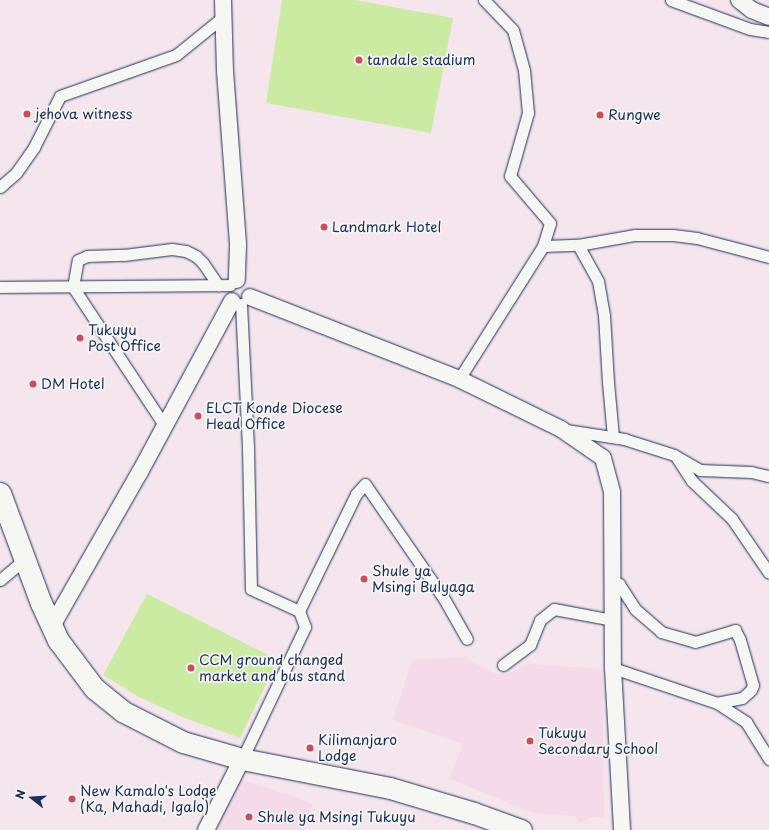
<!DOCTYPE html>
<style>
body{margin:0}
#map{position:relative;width:769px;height:830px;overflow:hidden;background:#f5e6ed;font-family:"Playpen Sans",sans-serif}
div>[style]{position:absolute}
.built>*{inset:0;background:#f5dbe9}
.green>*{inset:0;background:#cceba2}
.roads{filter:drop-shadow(0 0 1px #1b2f5e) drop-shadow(0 0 1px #1b2f5e)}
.street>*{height:11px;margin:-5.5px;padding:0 5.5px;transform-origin:5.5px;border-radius:5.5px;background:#f6f6f2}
.secondary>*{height:16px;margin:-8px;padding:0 8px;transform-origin:8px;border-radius:8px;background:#f6f6f2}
.highway>*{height:21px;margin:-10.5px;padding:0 10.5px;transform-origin:10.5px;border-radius:10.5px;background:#f6f6f2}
.dots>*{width:11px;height:11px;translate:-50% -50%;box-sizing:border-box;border:2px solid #f6f6f2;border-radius:50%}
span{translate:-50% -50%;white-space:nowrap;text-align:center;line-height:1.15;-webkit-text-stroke:3.5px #f6f6f2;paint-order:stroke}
.poi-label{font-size:14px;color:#1b2f5e}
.left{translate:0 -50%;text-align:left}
.north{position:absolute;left:12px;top:778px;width:40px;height:40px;-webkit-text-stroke:3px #f6f6f2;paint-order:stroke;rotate:287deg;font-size:11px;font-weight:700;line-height:16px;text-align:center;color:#1b2f5e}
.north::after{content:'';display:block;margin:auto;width:14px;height:18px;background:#1b2f5e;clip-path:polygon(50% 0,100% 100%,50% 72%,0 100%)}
</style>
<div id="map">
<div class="built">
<i style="clip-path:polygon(467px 657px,468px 660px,496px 674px,510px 673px,527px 664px,603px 669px,604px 818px,592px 817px,580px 823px,574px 816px,533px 813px,450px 779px,463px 744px,393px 720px,412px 660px)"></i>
<i style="clip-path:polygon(224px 773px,313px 804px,305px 830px,207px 830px)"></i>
</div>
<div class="green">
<i style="clip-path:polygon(282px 0,355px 0,453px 18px,431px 133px,266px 103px)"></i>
<i style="clip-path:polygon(147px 594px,278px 660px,240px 738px,182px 717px,139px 697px,103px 675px)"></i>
</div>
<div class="roads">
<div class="street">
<i style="left:671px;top:0;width:84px;rotate:20.2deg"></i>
<i style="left:750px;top:29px;width:19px;rotate:9deg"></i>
<i style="left:0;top:187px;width:21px;rotate:-41deg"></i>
<i style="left:16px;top:173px;width:32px;rotate:-55deg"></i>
<i style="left:34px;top:147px;width:57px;rotate:-63deg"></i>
<i style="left:60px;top:96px;width:123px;rotate:-19.5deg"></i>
<i style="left:176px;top:55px;width:60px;rotate:-39deg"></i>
<i style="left:578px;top:245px;width:41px;rotate:60.9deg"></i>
<i style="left:598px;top:281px;width:35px;rotate:80deg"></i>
<i style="left:604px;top:315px;width:67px;rotate:86.6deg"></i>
<i style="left:608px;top:382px;width:55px;rotate:84.8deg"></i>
<i style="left:543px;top:246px;width:35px;rotate:-2deg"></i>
<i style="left:578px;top:245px;width:58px;rotate:-10deg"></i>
<i style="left:635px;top:235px;width:38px"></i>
<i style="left:673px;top:235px;width:24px;rotate:7deg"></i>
<i style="left:697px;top:238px;width:74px;rotate:14.8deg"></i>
<i style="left:0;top:287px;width:230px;rotate:-0.5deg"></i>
<i style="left:241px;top:304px;width:144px;rotate:87.2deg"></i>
<i style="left:248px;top:448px;width:141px;rotate:88.8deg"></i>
<i style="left:251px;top:589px;width:53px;rotate:24.6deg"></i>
<i style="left:299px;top:611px;width:17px;rotate:69deg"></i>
<i style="left:305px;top:627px;width:146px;rotate:115.5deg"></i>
<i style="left:459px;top:379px;width:157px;rotate:-57.7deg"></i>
<i style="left:543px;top:246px;width:24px;rotate:-73deg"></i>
<i style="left:550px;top:223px;width:62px;rotate:-130.4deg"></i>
<i style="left:510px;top:176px;width:66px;rotate:-74.1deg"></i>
<i style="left:528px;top:113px;width:43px;rotate:-95.3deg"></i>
<i style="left:524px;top:70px;width:41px;rotate:-105.4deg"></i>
<i style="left:513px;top:30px;width:42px;rotate:-134deg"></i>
<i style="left:164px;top:425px;width:165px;rotate:-123.4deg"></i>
<i style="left:73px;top:287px;width:27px;rotate:-80deg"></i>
<i style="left:78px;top:260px;width:10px;rotate:-24deg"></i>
<i style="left:87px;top:256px;width:37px;rotate:-2deg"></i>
<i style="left:124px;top:255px;width:48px;rotate:-7.1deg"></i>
<i style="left:172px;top:249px;width:14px;rotate:8deg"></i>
<i style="left:186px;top:251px;width:11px;rotate:27deg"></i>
<i style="left:196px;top:256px;width:10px;rotate:45deg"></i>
<i style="left:203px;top:263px;width:27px;rotate:56deg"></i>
<i style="left:566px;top:430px;width:59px;rotate:8.8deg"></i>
<i style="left:624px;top:439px;width:52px;rotate:17.7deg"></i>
<i style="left:674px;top:455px;width:30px;rotate:30deg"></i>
<i style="left:700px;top:470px;width:51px;rotate:2.2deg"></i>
<i style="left:751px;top:472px;width:18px;rotate:13deg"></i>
<i style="left:677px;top:458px;width:27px;rotate:57deg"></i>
<i style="left:692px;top:481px;width:55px;rotate:43.5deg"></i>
<i style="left:732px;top:519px;width:65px;rotate:55.6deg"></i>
<i style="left:0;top:580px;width:31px;rotate:-40deg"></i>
<i style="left:612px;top:581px;width:8px;rotate:23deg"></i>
<i style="left:619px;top:584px;width:30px;rotate:57deg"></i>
<i style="left:635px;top:609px;width:35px;rotate:41deg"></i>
<i style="left:661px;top:632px;width:35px;rotate:16deg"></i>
<i style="left:695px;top:642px;width:42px;rotate:-16.7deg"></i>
<i style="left:735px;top:630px;width:11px;rotate:63deg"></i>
<i style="left:740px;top:640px;width:47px;rotate:73.9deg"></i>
<i style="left:753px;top:685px;width:5px;rotate:112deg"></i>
<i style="left:751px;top:690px;width:12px;rotate:138deg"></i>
<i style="left:742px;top:698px;width:25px;rotate:169deg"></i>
<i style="left:299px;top:611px;width:130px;rotate:-64deg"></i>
<i style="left:356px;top:494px;width:13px;rotate:-48deg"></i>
<i style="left:365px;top:484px;width:137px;rotate:55.4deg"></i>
<i style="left:443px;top:597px;width:48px;rotate:60.3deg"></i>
<i style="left:503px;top:665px;width:34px;rotate:-37deg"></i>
<i style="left:530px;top:645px;width:27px;rotate:-68deg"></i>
<i style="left:540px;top:620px;width:18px;rotate:-38deg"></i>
<i style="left:554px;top:609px;width:59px;rotate:10.7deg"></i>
<i style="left:613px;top:668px;width:110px;rotate:18.6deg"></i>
<i style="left:717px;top:703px;width:35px;rotate:33deg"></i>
<i style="left:746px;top:722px;width:44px;rotate:58.1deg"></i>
</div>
<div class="secondary">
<i style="left:223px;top:0;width:71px;rotate:88.4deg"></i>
<i style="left:225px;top:71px;width:174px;rotate:85.7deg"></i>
<i style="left:238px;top:245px;width:35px;rotate:92deg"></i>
<i style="left:739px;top:0;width:16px;rotate:38deg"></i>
<i style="left:752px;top:10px;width:18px;rotate:22deg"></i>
<i style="left:250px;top:297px;width:225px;rotate:21.4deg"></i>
<i style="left:459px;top:379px;width:114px;rotate:26.1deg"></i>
<i style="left:561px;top:429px;width:51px;rotate:34.6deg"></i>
<i style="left:603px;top:458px;width:35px;rotate:75deg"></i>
<i style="left:612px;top:492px;width:176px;rotate:89.7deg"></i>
<i style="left:613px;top:668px;width:162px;rotate:86.8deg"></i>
<i style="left:52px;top:626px;width:177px;rotate:-60.3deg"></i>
<i style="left:140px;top:472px;width:194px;rotate:-61.7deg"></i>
<i style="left:206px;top:830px;width:80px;rotate:-63.1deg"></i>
</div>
<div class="highway">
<i style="left:0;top:493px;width:117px;rotate:69.6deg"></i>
<i style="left:41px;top:603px;width:41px;rotate:65.3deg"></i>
<i style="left:58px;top:640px;width:60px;rotate:53.1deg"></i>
<i style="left:94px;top:688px;width:36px;rotate:39deg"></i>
<i style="left:122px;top:711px;width:68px;rotate:26.9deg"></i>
<i style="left:183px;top:742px;width:61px;rotate:16.1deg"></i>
<i style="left:242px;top:759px;width:151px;rotate:11.1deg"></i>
<i style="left:390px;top:788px;width:88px;rotate:16.6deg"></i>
<i style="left:474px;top:813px;width:50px;rotate:19.9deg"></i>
</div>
</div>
<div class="dots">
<i style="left:359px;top:60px;background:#d1495b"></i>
<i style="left:27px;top:114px;background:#d1495b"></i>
<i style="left:600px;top:115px;background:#d1495b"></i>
<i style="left:324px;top:227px;background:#d1495b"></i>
<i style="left:80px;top:338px;background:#d1495b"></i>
<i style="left:33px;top:384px;background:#d1495b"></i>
<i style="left:198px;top:416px;background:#d1495b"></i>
<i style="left:364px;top:579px;background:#d1495b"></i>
<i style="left:191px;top:668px;background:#d1495b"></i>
<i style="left:530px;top:741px;background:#d1495b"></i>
<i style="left:310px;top:748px;background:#d1495b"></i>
<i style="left:72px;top:799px;background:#d1495b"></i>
<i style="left:249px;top:817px;background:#d1495b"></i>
</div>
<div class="poi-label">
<span class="left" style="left:367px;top:60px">tandale stadium</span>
<span class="left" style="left:35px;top:114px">jehova witness</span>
<span class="left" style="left:608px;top:115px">Rungwe</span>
<span class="left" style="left:332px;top:227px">Landmark Hotel</span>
<span class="left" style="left:88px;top:338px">Tukuyu<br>Post Office</span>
<span class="left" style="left:41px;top:384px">DM Hotel</span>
<span class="left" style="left:206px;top:416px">ELCT Konde Diocese<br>Head Office</span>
<span class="left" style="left:372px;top:579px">Shule ya<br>Msingi Bulyaga</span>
<span class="left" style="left:199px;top:668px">CCM ground changed<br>market and bus stand</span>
<span class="left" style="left:538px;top:741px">Tukuyu<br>Secondary School</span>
<span class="left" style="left:318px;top:748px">Kilimanjaro<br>Lodge</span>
<span class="left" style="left:80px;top:799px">New Kamalo's Lodge<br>(Ka, Mahadi, Igalo)</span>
<span class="left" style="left:257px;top:817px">Shule ya Msingi Tukuyu</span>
</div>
<div class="north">N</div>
</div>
